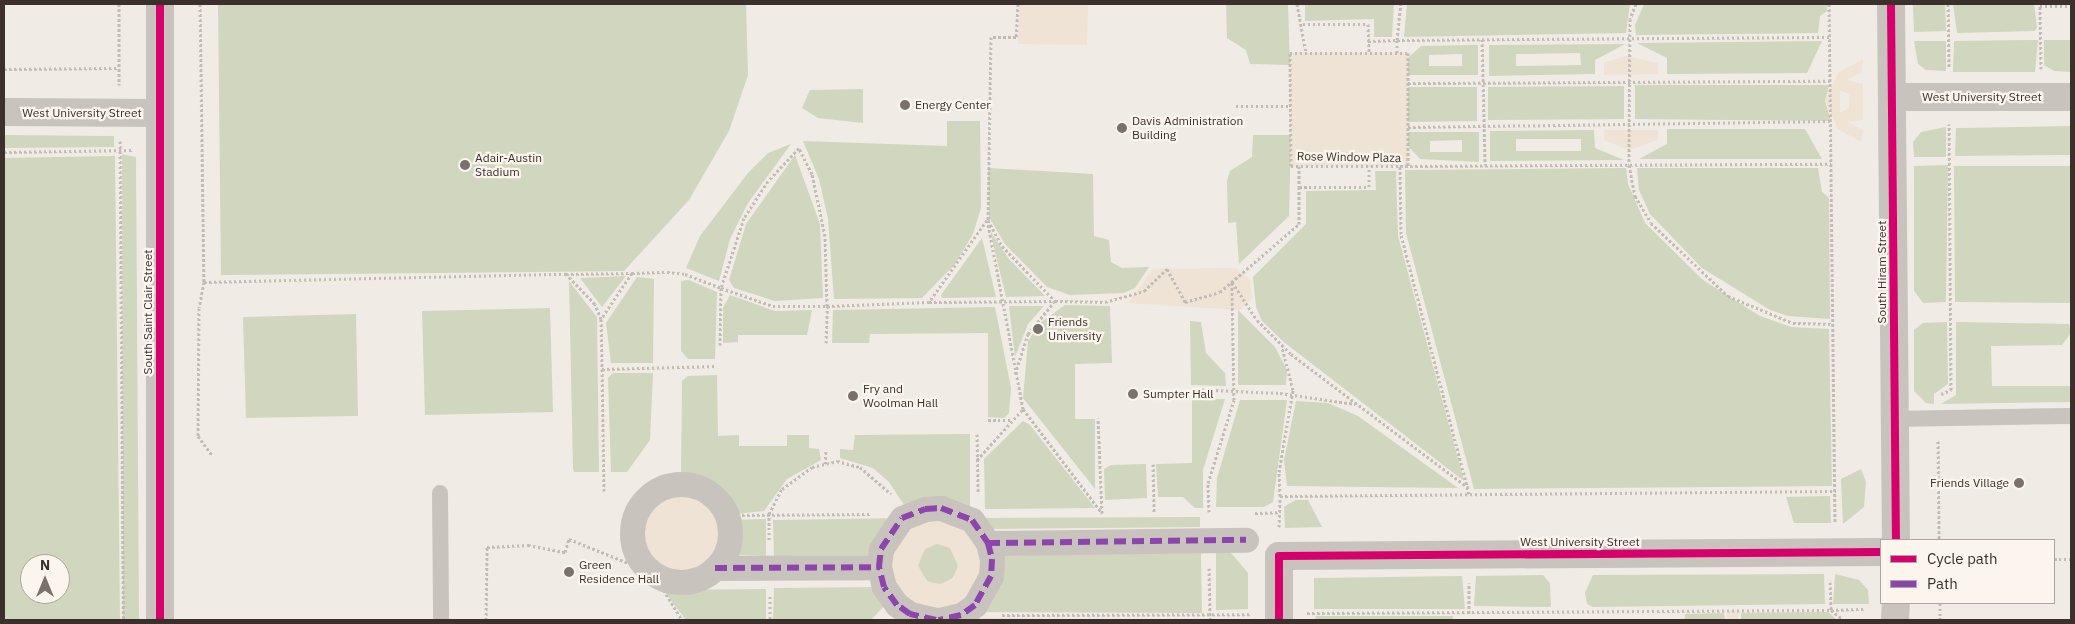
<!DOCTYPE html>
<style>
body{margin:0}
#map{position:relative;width:2075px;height:624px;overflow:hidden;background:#f0ebe5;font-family:"IBM Plex Sans",sans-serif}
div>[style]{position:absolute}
.green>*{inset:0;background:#d1d6bf}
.round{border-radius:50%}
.sand>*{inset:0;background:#efe3cc}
.plaza>*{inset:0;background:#eee3d5}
.path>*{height:3px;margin-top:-1.5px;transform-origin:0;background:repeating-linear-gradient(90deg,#c2bbb6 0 2.5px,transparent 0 5px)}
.service>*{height:16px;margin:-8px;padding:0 8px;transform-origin:8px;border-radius:8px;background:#c9c3be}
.pedestrian>*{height:25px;margin:-12.5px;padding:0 12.5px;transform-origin:12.5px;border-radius:12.5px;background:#c9c3be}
.pedestrian>.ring{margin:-12.5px;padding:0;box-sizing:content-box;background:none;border:25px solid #c9c3be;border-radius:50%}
.minor>*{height:28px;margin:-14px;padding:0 14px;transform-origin:14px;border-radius:14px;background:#c9c3be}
.quiet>*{height:6px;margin-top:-3px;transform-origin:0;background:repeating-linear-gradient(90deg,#8e44ad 0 12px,transparent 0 18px)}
.cycleway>*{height:8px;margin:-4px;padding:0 4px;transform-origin:4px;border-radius:4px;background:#d6006c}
.dots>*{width:14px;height:14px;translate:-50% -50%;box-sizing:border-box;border:2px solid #fbf5ee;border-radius:50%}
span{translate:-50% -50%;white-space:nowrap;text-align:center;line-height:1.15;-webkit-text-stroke:4.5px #fbf5ee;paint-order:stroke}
.street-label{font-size:12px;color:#3b302b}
.poi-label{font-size:12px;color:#3b302b}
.left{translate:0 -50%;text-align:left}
.right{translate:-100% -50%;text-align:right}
.frame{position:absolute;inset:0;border:5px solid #3b302b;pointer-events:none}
.legend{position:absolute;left:1880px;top:539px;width:175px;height:65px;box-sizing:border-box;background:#fbf5ee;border:1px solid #aea6a0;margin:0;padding:6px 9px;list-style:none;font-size:15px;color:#3b302b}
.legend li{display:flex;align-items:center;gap:10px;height:25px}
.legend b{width:25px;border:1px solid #aea6a0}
.north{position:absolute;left:20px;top:554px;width:50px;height:50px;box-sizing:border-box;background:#fbf5ee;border:1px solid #aea6a0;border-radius:50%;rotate:0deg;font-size:14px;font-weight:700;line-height:20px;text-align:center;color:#3b302b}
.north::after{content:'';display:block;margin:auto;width:18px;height:22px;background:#7a716c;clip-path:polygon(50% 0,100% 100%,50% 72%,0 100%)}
</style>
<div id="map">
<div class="green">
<i style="clip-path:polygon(218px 4px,746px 4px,748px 75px,729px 131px,689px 200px,624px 271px,221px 275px)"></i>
<i style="clip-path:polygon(1226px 4px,1288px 4px,1290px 65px,1250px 64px,1246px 50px,1227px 38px)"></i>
<i style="clip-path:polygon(1305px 4px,1394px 4px,1392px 37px,1374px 37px,1374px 19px,1305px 21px)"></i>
<i style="clip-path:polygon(1407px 4px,1630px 4px,1626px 33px,1404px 37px)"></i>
<i style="clip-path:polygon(1644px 4px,1827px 4px,1827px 11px,1820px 16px,1818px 33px,1636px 35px,1635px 25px)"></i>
<i style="clip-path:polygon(1913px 4px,1945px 4px,1946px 31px,1914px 32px)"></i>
<i style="clip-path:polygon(1953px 4px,2034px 4px,2037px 27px,2035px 31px,1957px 33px)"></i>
<i style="clip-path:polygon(2038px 40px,2035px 72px,1953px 72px,1954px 41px)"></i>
<i style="clip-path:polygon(2044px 40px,2071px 40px,2071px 72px,2054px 71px,2044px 65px)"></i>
<i style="clip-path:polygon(1822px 41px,1807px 73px,1667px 74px,1667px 58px,1637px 43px)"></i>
<i style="clip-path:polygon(1914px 41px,1946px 41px,1946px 71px,1926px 70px,1918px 64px)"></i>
<i style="clip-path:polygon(evenodd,1625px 44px,1595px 60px,1595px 74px,1489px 76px,1489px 45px,1625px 44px,1580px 53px,1581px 65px,1516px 66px,1516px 54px,1580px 53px)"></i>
<i style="clip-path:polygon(evenodd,1478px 45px,1478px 75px,1408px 75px,1408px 58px,1421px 46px,1478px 45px,1462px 54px,1462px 66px,1429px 66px,1429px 55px,1462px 54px)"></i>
<i style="clip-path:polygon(1635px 85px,1829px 85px,1825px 101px,1831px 121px,1635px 119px)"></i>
<i style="clip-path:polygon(1624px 86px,1624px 119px,1488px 120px,1488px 87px)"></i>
<i style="clip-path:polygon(1408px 87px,1477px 87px,1477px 121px,1408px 122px)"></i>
<i style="clip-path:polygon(863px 89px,863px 123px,818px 118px,802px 108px,810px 90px)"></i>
<i style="clip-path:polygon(947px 121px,980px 121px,981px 208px,973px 234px,955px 264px,922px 298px,834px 299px,828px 219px,819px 179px,803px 141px,947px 146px)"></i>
<i style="clip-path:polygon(2071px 126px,2071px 155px,1955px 156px,1956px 128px)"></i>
<i style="clip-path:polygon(1946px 127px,1946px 157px,1914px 157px,1913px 142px,1921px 132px)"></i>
<i style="clip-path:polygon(1667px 129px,1805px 129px,1822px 159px,1639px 159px,1667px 144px)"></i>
<i style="clip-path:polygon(evenodd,1594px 130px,1595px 148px,1624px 160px,1490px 161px,1490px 131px,1594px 130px,1581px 139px,1581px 151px,1516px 151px,1516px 139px,1581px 139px)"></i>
<i style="clip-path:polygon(evenodd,1408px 132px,1479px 132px,1479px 162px,1420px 159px,1408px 146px,1408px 132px,1462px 140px,1462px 152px,1430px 152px,1430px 141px,1462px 140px)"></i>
<i style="clip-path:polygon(4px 135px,114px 136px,114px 147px,4px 148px)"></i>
<i style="clip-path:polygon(1253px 135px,1291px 135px,1289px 216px,1239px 264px,1236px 222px,1228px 223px,1227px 181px,1230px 171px,1252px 157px)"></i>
<i style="clip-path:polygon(791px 144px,748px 203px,730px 239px,719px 281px,686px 268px,700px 236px,748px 173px,768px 153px)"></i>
<i style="clip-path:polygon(122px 154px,136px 157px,139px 620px,123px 620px)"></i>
<i style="clip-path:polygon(795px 155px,820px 224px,823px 298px,775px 301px,734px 288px,729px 280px,746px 224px)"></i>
<i style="clip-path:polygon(evenodd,115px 156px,120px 620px,4px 620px,4px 158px,115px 156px,30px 564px,60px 564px,60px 594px,30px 594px,30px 564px)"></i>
<i style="clip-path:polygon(1948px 165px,1946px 302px,1923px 303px,1914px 291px,1914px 166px)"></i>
<i style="clip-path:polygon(1954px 166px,2071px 166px,2071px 303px,1955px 302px)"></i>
<i style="clip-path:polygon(988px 168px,1093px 174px,1094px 236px,1109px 240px,1111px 262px,1122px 268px,1149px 267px,1135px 288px,1124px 293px,1070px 295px,1047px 287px,1005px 244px,989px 217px)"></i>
<i style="clip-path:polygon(1626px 168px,1628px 184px,1645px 223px,1703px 280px,1760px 316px,1791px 327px,1829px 329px,1832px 486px,1474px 489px,1406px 233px,1405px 170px)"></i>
<i style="clip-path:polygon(1637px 168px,1818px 168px,1822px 192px,1829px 198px,1830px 319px,1788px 316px,1770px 310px,1702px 268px,1650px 214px,1639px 190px)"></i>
<i style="clip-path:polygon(1375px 171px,1396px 171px,1398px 236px,1464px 481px,1285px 343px,1262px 321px,1256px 307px,1253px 277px,1306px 224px,1306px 191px,1376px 190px)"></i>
<i style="clip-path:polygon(990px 231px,1009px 259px,1045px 296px,1006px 297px)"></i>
<i style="clip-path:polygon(982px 238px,996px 297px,942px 298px,941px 295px)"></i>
<i style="clip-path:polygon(626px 276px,602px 307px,580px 278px)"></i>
<i style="clip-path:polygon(637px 277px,654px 279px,653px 363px,611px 363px,606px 323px)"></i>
<i style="clip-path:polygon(689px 280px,717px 292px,715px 359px,688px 359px,681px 351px,681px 281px)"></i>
<i style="clip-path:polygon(569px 281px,597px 317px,599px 472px,574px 472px,573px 468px)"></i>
<i style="clip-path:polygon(730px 295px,775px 311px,812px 310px,807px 335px,738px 335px,738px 342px,723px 343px,723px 308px)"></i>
<i style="clip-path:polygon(1065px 305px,1110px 306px,1112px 363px,1075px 364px,1075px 419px,1095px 419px,1095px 489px,1023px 398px,1028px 341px,1040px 323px)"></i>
<i style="clip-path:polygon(1009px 306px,1044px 306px,1028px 324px,1015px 357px)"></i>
<i style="clip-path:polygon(995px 307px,1011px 388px,1009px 413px,1004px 418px,988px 417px,988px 333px,870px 334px,869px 343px,832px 343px,833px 310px)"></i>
<i style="clip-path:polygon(550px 308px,553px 412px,425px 415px,422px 311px)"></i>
<i style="clip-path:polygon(1238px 310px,1275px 347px,1287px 370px,1286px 385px,1238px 385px)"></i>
<i style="clip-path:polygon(356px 314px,358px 416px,246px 418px,243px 317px)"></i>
<i style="clip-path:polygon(1190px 321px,1201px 322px,1206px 353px,1225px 373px,1226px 386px,1191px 385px)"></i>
<i style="clip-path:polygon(1947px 322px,1948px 384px,1934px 394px,1934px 404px,1926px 403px,1914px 391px,1914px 330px,1923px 323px)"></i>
<i style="clip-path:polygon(1956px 322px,2069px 324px,2071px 333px,2062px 345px,1991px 346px,1992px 386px,2071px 386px,2071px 402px,1941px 404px,1956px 395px)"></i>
<i style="clip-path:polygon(613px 373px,653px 373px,650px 440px,627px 472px,611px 472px,608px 378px)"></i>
<i style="clip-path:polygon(717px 375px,718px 436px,739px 435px,739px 446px,787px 446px,787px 435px,809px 435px,809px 448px,819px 449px,821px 460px,787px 479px,764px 511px,727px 515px,719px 501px,681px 474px,682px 381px,688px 376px)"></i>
<i style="clip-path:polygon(1192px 399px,1225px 399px,1203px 470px,1203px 508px,1195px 508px,1183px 497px,1158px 497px,1156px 464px,1192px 463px)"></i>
<i style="clip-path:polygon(1240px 400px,1287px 400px,1273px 502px,1264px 507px,1216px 507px,1217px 478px)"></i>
<i style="clip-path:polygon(1296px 401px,1328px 403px,1358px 416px,1458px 488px,1287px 486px,1284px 460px)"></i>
<i style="clip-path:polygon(1023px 421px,1030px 425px,1095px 508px,985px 509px,984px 459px)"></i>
<i style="clip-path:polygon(970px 434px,970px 510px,908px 511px,889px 482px,873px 468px,840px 458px,840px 449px,853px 450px,855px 435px)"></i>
<i style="clip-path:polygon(1146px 464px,1147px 498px,1105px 500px,1104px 469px,1111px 465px)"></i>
<i style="clip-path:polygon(1861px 469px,1866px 482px,1864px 507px,1843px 524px,1841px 479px)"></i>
<i style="clip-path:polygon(1830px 496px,1831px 523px,1794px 523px,1786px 497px)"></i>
<i style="clip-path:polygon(1295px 500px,1308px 500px,1322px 527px,1285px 528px,1284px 507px)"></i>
<i style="clip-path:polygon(1200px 517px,1200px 527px,985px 529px,985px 518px)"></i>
<i style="clip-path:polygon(902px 518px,880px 555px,774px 556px,773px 520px)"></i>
<i style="clip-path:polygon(766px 519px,766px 556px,739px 555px,730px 545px,729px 520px)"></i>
<i class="round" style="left:918px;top:544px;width:40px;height:40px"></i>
<i style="clip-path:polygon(1201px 553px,1202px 613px,971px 612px,991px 555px)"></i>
<i style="clip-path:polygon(1216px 553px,1231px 553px,1248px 573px,1248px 609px,1216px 610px)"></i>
<i style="clip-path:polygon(1824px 574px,1825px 604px,1593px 607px,1587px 604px,1585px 593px,1593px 575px)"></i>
<i style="clip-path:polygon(1835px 574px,1859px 580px,1868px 590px,1869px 604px,1833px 604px)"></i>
<i style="clip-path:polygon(1543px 575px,1550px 583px,1551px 607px,1474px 606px,1476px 576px)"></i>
<i style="clip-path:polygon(1462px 576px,1465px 609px,1314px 609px,1314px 578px)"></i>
<i style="clip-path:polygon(884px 587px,888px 602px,871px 620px,773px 620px,774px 588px)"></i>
<i style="clip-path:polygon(766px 589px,766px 620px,686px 620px,663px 590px)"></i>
<i style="clip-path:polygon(1828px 612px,1837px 620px,1741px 620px,1741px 613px)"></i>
<i style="clip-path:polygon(1724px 613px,1725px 620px,1685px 620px,1685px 614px)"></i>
<i style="clip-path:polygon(1316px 616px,1453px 616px,1453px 620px,1315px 620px)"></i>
</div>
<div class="sand">
<i style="clip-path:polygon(954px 617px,1050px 619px,1050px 620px,948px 620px)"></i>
</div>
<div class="plaza">
<i style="clip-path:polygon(1019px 4px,1088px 4px,1087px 45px,1018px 44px)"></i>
<i style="clip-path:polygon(1290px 53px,1408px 53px,1408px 166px,1291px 166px)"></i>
<i style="clip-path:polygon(1625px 56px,1658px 63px,1658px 74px,1604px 75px,1604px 63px)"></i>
<i style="clip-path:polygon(evenodd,1863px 59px,1862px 72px,1846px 80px,1863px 84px,1863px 120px,1847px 122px,1863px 130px,1861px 142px,1838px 129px,1825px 101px,1838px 73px,1863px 59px,1840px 90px,1849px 94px,1849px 108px,1840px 113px,1840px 90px)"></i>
<i style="clip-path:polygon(1604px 130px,1658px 130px,1658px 140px,1629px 150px,1604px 140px)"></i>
<i style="clip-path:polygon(1235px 268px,1250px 279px,1252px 298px,1240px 310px,1128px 303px,1153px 269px)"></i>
<i class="round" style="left:632px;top:484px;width:98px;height:98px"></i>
<i style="clip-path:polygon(evenodd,957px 512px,991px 576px,948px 619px,884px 587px,902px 518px,957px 512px,937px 544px,950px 548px,958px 566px,953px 578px,941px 584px,928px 582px,918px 566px,925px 549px,937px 544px)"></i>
<i class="round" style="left:1727px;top:610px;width:12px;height:12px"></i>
</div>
<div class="path">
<i style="left:119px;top:4px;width:81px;rotate:90deg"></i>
<i style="left:200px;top:4px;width:278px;rotate:89.2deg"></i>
<i style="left:204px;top:282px;width:26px;rotate:101deg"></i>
<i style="left:199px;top:308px;width:128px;rotate:90.4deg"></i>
<i style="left:198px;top:436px;width:24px;rotate:54deg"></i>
<i style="left:1018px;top:4px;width:33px;rotate:93deg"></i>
<i style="left:1016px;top:37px;width:25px;rotate:180deg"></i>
<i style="left:991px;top:37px;width:183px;rotate:90.9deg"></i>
<i style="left:988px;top:220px;width:30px;rotate:62deg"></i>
<i style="left:1002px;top:246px;width:76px;rotate:46.1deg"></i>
<i style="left:1055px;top:301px;width:50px;rotate:1.1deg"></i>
<i style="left:1105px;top:302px;width:41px;rotate:-15.8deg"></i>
<i style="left:1144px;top:291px;width:32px;rotate:-44deg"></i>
<i style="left:1167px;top:269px;width:38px;rotate:61deg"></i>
<i style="left:1185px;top:302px;width:36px;rotate:-16deg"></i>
<i style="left:1220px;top:292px;width:104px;rotate:-40.7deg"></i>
<i style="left:1299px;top:224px;width:37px;rotate:-90deg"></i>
<i style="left:1299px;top:187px;width:70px"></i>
<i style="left:1369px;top:187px;width:21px;rotate:-90deg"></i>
<i style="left:1297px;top:4px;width:50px;rotate:79.6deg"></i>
<i style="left:1636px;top:4px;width:16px;rotate:112deg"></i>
<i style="left:1630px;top:19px;width:146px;rotate:90.4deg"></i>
<i style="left:1629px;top:165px;width:32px;rotate:79deg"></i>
<i style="left:1635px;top:196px;width:31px;rotate:59deg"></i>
<i style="left:1651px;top:223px;width:106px;rotate:43.5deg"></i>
<i style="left:1728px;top:296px;width:70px;rotate:22.6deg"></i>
<i style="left:1793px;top:323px;width:40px;rotate:1.4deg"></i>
<i style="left:1829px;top:4px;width:519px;rotate:89.34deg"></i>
<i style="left:1948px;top:4px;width:64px;rotate:89.1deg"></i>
<i style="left:1303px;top:24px;width:65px"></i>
<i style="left:1368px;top:24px;width:29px;rotate:88deg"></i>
<i style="left:1482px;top:39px;width:126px;rotate:88.6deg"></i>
<i style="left:1368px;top:41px;width:29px;rotate:-2deg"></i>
<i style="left:1397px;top:40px;width:36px;rotate:-84deg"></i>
<i style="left:1290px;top:53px;width:118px"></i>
<i style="left:1408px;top:53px;width:113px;rotate:90deg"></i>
<i style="left:1408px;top:166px;width:117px;rotate:180deg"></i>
<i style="left:1291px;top:166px;width:113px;rotate:-90.5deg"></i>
<i style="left:1397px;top:53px;width:13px;rotate:-90deg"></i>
<i style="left:1397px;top:40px;width:432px;rotate:-0.4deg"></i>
<i style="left:4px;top:69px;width:115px;rotate:-0.5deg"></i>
<i style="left:2041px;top:69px;width:63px;rotate:-90.9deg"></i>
<i style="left:2040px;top:6px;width:31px"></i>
<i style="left:1408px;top:83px;width:422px;rotate:-0.3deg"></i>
<i style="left:1236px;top:106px;width:55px"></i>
<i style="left:1408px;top:127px;width:423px;rotate:-0.8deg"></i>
<i style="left:120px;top:141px;width:479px;rotate:89.6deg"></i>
<i style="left:4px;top:152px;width:128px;rotate:-0.9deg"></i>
<i style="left:1299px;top:166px;width:21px;rotate:90deg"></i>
<i style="left:987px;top:220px;width:100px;rotate:125.3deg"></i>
<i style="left:929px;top:302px;width:126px;rotate:-0.5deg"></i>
<i style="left:632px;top:273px;width:55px;rotate:124deg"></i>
<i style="left:601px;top:319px;width:16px;rotate:-112deg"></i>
<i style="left:595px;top:304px;width:42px;rotate:-134deg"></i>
<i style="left:566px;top:274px;width:66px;rotate:-0.9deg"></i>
<i style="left:632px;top:273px;width:35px;rotate:-2deg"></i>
<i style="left:667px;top:272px;width:18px;rotate:6deg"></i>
<i style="left:685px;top:274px;width:39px;rotate:21deg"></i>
<i style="left:721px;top:288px;width:57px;rotate:91deg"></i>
<i style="left:204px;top:282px;width:362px;rotate:-1.3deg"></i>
<i style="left:1232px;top:282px;width:45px;rotate:56.7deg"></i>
<i style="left:1257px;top:320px;width:48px;rotate:45deg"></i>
<i style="left:1291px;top:354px;width:223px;rotate:37deg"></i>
<i style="left:601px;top:319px;width:50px;rotate:88.9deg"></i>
<i style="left:602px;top:369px;width:115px;rotate:-1.5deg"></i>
<i style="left:826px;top:343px;width:37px;rotate:-88deg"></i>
<i style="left:827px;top:306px;width:70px;rotate:-91.6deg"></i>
<i style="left:825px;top:236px;width:63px;rotate:-101.8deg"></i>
<i style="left:812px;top:174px;width:29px;rotate:-117deg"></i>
<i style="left:799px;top:148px;width:45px;rotate:133.2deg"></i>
<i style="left:768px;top:181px;width:44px;rotate:123deg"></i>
<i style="left:744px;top:218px;width:74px;rotate:108.2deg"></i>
<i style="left:721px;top:288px;width:55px;rotate:19.1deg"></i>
<i style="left:773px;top:306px;width:54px"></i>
<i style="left:827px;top:306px;width:102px;rotate:-2.2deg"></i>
<i style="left:602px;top:369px;width:122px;rotate:89.1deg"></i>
<i style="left:1015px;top:374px;width:42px;rotate:-72deg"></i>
<i style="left:1028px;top:334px;width:41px;rotate:-50.9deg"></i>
<i style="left:1191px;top:389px;width:89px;rotate:2.6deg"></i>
<i style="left:1280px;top:393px;width:76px;rotate:8.3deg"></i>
<i style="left:1941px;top:394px;width:11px;rotate:-22deg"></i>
<i style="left:1951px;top:390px;width:266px;rotate:-90.4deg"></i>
<i style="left:1023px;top:409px;width:131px;rotate:52.8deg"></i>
<i style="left:1102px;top:513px;width:95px;rotate:-92.4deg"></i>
<i style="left:988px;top:420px;width:24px"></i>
<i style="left:977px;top:434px;width:59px;rotate:89deg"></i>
<i style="left:1938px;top:441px;width:99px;rotate:89.4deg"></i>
<i style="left:977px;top:460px;width:69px;rotate:-48deg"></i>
<i style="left:1023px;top:409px;width:189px;rotate:-100.7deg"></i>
<i style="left:825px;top:464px;width:15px;rotate:-86deg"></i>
<i style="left:1153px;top:464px;width:49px;rotate:88.8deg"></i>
<i style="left:1469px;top:494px;width:269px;rotate:-104.7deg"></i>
<i style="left:1401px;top:234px;width:68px;rotate:-90.8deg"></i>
<i style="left:1400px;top:166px;width:431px;rotate:-0.3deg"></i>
<i style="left:1280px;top:496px;width:24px;rotate:-92deg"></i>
<i style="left:1279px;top:472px;width:83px;rotate:-80.3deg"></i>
<i style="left:1293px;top:390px;width:44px;rotate:-104.3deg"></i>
<i style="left:1209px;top:512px;width:29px;rotate:-92deg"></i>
<i style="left:1208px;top:483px;width:87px;rotate:-72.6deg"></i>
<i style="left:1234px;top:400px;width:118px;rotate:-91deg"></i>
<i style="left:1255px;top:513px;width:25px;rotate:-2deg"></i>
<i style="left:727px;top:515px;width:145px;rotate:-0.4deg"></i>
<i style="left:1279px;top:527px;width:31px;rotate:-88deg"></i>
<i style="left:1280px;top:496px;width:556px;rotate:-0.52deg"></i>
<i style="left:769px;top:540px;width:26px;rotate:-90deg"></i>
<i style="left:769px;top:514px;width:28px;rotate:-63deg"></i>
<i style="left:782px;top:489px;width:37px;rotate:-36deg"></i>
<i style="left:812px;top:467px;width:26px;rotate:-13deg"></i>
<i style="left:837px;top:461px;width:24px;rotate:15deg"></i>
<i style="left:860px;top:467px;width:41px;rotate:41.1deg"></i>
<i style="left:2054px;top:559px;width:17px"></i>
<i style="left:1209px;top:568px;width:52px;rotate:88.9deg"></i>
<i style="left:1830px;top:582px;width:28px;rotate:88deg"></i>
<i style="left:1831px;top:610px;width:35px;rotate:-2deg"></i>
<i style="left:770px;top:596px;width:24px;rotate:90deg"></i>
<i style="left:1940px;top:603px;width:17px;rotate:90deg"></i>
<i style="left:1307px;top:613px;width:524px;rotate:-0.33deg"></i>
<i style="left:1831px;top:610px;width:16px;rotate:38deg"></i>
<i style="left:1469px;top:613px;width:30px;rotate:-90deg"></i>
<i style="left:1002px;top:615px;width:248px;rotate:-0.2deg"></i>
<i style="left:486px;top:620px;width:73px;rotate:-89.2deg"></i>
<i style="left:487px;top:547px;width:41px;rotate:-2.8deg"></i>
<i style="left:528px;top:545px;width:38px;rotate:11deg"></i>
<i style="left:565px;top:552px;width:14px;rotate:-73deg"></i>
<i style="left:569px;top:539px;width:91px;rotate:22deg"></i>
<i style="left:653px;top:573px;width:55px;rotate:58.3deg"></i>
</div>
<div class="service">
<i style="left:1894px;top:419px;width:177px;rotate:-1deg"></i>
<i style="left:440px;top:493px;width:127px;rotate:89.5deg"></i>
</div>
<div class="pedestrian">
<i class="ring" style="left:632px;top:484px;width:73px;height:73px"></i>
<i style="left:988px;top:543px;width:258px;rotate:-0.7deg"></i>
<i style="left:715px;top:568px;width:164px;rotate:-0.3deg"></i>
<i style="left:936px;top:620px;width:27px;rotate:-167deg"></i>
<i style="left:910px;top:614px;width:16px;rotate:-145deg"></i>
<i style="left:897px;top:605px;width:22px;rotate:-126deg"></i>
<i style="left:884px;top:587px;width:21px;rotate:-104deg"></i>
<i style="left:879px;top:567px;width:18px;rotate:-84deg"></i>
<i style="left:881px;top:549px;width:37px;rotate:-56deg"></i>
<i style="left:902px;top:518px;width:25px;rotate:-21deg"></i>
<i style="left:925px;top:509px;width:16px;rotate:-4deg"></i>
<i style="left:941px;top:508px;width:33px;rotate:21deg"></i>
<i style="left:972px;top:520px;width:28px;rotate:55deg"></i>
<i style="left:988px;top:543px;width:16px;rotate:76deg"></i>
<i style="left:992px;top:559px;width:17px;rotate:93deg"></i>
<i style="left:991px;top:576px;width:33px;rotate:119deg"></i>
<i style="left:975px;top:605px;width:17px;rotate:144deg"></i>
<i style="left:961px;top:615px;width:23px;rotate:167deg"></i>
</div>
<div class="minor">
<i style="left:160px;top:4px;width:616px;rotate:90deg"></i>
<i style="left:1891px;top:4px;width:536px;rotate:89.47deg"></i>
<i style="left:1892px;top:97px;width:179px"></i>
<i style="left:4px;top:112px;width:155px;rotate:0.4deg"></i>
<i style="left:1279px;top:620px;width:64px;rotate:-90deg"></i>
<i style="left:1279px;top:556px;width:602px;rotate:-0.38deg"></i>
<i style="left:1895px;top:620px;width:17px;rotate:-87deg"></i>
</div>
<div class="quiet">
<i style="left:988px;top:543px;width:258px;rotate:-0.7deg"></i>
<i style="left:715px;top:568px;width:164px;rotate:-0.3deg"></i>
<i style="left:936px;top:620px;width:27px;rotate:-167deg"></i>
<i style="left:910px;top:614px;width:16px;rotate:-145deg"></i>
<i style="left:897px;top:605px;width:22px;rotate:-126deg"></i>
<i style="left:884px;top:587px;width:21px;rotate:-104deg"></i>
<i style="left:879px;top:567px;width:18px;rotate:-84deg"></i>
<i style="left:881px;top:549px;width:37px;rotate:-56deg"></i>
<i style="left:902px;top:518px;width:25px;rotate:-21deg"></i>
<i style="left:925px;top:509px;width:16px;rotate:-4deg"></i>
<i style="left:941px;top:508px;width:33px;rotate:21deg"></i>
<i style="left:972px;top:520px;width:28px;rotate:55deg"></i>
<i style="left:988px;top:543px;width:16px;rotate:76deg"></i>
<i style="left:992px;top:559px;width:17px;rotate:93deg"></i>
<i style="left:991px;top:576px;width:33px;rotate:119deg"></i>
<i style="left:975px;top:605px;width:17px;rotate:144deg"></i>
<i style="left:961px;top:615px;width:23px;rotate:167deg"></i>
</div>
<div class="cycleway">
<i style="left:160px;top:4px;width:616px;rotate:90deg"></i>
<i style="left:1891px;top:4px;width:536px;rotate:89.47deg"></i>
<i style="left:1279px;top:620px;width:64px;rotate:-90deg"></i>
<i style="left:1279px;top:556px;width:602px;rotate:-0.38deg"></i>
</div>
<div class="dots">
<i style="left:905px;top:105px;background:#7a716c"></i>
<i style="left:1122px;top:128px;background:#7a716c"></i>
<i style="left:465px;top:165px;background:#7a716c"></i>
<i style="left:1038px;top:329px;background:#7a716c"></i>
<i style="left:1133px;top:394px;background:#7a716c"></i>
<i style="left:853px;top:396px;background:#7a716c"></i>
<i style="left:2019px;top:483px;background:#7a716c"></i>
<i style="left:569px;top:572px;background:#7a716c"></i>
</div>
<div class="street-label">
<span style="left:1982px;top:97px">West University Street</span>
<span style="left:82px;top:113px">West University Street</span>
<span style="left:1349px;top:157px;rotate:1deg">Rose Window Plaza</span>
<span style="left:1882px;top:272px;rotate:-90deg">South Hiram Street</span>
<span style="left:148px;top:312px;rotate:-90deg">South Saint Clair Street</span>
<span style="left:1580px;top:542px">West University Street</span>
</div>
<div class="poi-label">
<span class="left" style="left:915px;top:105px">Energy Center</span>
<span class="left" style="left:1132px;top:128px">Davis Administration<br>Building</span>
<span class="left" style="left:475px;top:165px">Adair-Austin<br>Stadium</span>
<span class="left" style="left:1048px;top:329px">Friends<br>University</span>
<span class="left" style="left:863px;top:396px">Fry and<br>Woolman Hall</span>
<span class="left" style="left:1143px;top:394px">Sumpter Hall</span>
<span class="right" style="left:2009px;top:483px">Friends Village</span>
<span class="left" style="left:579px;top:572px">Green<br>Residence Hall</span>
</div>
<div class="frame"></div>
<ul class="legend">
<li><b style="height:6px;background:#d6006c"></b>Cycle path</li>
<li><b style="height:6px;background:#8e44ad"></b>Path</li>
</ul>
<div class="north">N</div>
</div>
